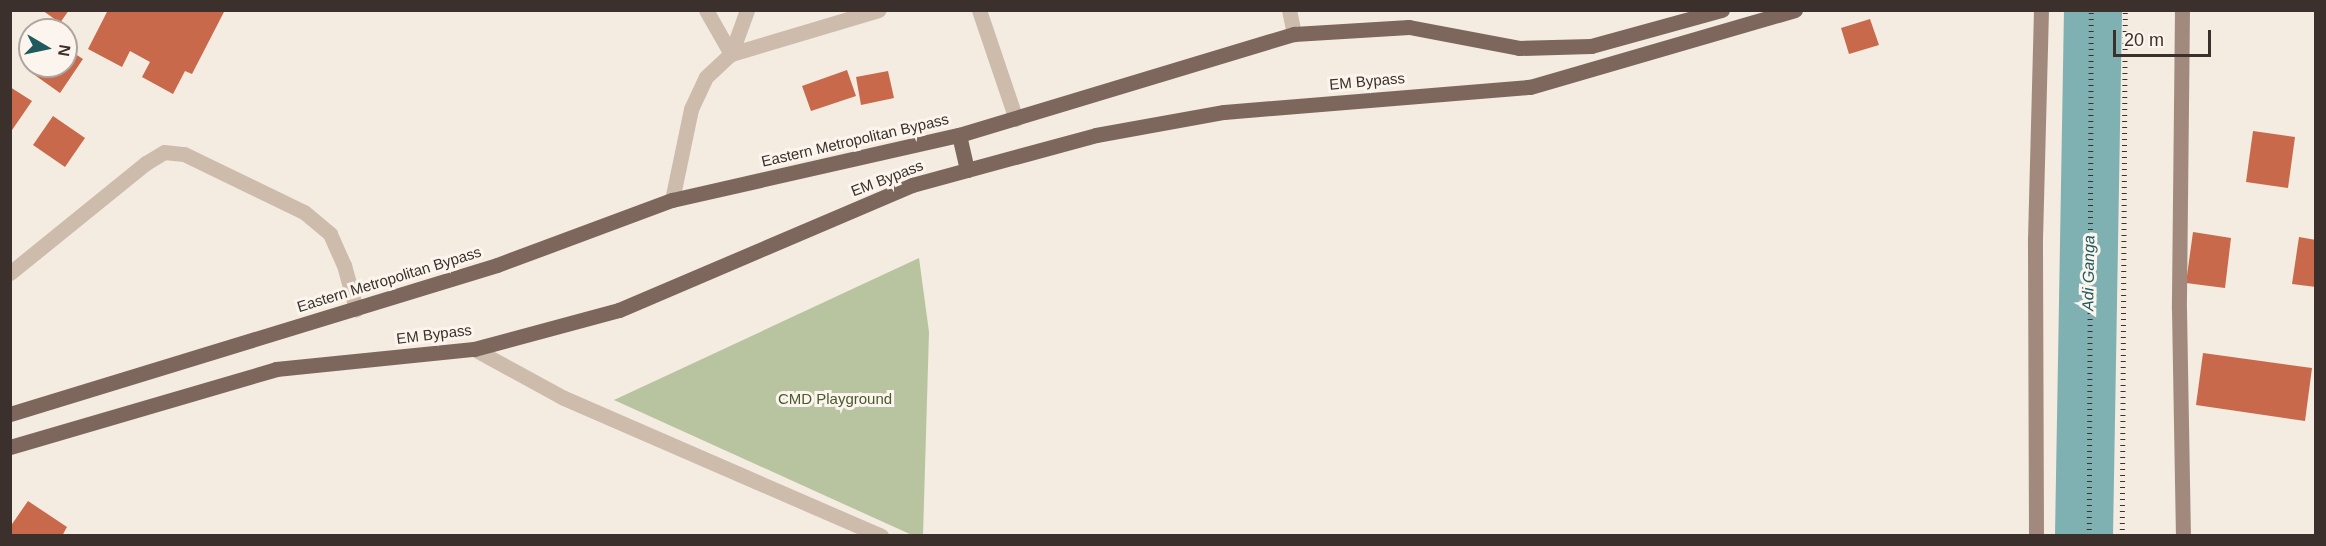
<!DOCTYPE html>
<style>
body{margin:0}
#map{position:relative;width:2326px;height:546px;overflow:hidden;background:#f4ebe1;font-family:Arial,sans-serif}
div>[style]{position:absolute}
.green>*{inset:0;background:#b8c4a0}
.river>*{height:58px;margin:-29px;padding:0 29px;transform-origin:29px;border-radius:29px;background:#7fb0b2}
.building>*{inset:0;background:#c8694b}
.street>*{height:15px;margin:-7.5px;padding:0 7.5px;transform-origin:7.5px;border-radius:7.5px;background:#cdbbac}
.secondary>*{height:15px;margin:-7.5px;padding:0 7.5px;transform-origin:7.5px;border-radius:7.5px;background:#a18a7d}
.primary>*{height:15px;margin:-7.5px;padding:0 7.5px;transform-origin:7.5px;border-radius:7.5px;background:#7d675c}
.rail>*{height:4.5px;margin-top:-2.25px;transform-origin:0;background:repeating-linear-gradient(90deg,#3b302b 0 1.5px,transparent 0 6px)}
span{translate:-50% -50%;white-space:nowrap;text-align:center;line-height:1.15;-webkit-text-stroke:6px #fbf5ee;paint-order:stroke}
.street-label{font-size:15px;color:#3b302b}
.park-label{font-size:15px;color:#4a5a2e}
.water-label{font-size:16px;color:#1f5a5e;font-style:italic}
.frame{position:absolute;inset:0;border:12px solid #3b302b;pointer-events:none}
.north{position:absolute;left:18px;top:18px;width:60px;height:60px;box-sizing:border-box;background:#fbf5ee;border:2px solid #aea6a0;border-radius:50%;rotate:99deg;font-size:16px;font-weight:700;line-height:24px;text-align:center;color:#3b302b}
.north::after{content:'';display:block;margin:auto;width:21px;height:27px;background:#1f5a5e;clip-path:polygon(50% 0,100% 100%,50% 72%,0 100%)}
.scale{position:absolute;left:2113px;top:30px;width:98px;height:27px;box-sizing:border-box;border:3px solid #3b302b;border-top:0;padding-left:8px;font-size:18px;line-height:21px;white-space:nowrap;color:#3b302b;-webkit-text-stroke:4px #fbf5ee;paint-order:stroke}
</style>
<div id="map">
<div class="green">
<i style="clip-path:polygon(919px 258px,929px 332px,923px 535px,912px 535px,614px 400px)"></i>
</div>
<div class="river">
<i style="left:2084px;top:536px;width:526px;rotate:-89.02deg"></i>
</div>
<div class="building">
<i style="clip-path:polygon(42px 10px,69px 10px,60px 23px)"></i>
<i style="clip-path:polygon(108px 10px,225px 10px,192px 74px,185px 71px,173px 94px,142px 77px,150px 62px,130px 51px,122px 67px,88px 49px)"></i>
<i style="clip-path:polygon(1870px 19px,1879px 45px,1849px 54px,1841px 28px)"></i>
<i style="clip-path:polygon(66px 48px,83px 59px,60px 93px,29px 71px,33px 66px,66px 66px)"></i>
<i style="clip-path:polygon(847px 70px,856px 96px,811px 111px,802px 86px)"></i>
<i style="clip-path:polygon(888px 71px,894px 98px,861px 105px,856px 77px)"></i>
<i style="clip-path:polygon(10px 87px,32px 101px,10px 133px)"></i>
<i style="clip-path:polygon(53px 116px,85px 138px,65px 167px,33px 145px)"></i>
<i style="clip-path:polygon(2253px 131px,2295px 137px,2288px 188px,2246px 182px)"></i>
<i style="clip-path:polygon(2193px 232px,2231px 238px,2225px 288px,2186px 283px)"></i>
<i style="clip-path:polygon(2299px 237px,2316px 240px,2316px 287px,2292px 284px)"></i>
<i style="clip-path:polygon(2203px 353px,2312px 368px,2305px 421px,2196px 405px)"></i>
<i style="clip-path:polygon(28px 501px,67px 527px,62px 536px,10px 536px,10px 527px)"></i>
</div>
<div class="street">
<i style="left:706px;top:10px;width:51px;rotate:60.4deg"></i>
<i style="left:979px;top:10px;width:115px;rotate:71.3deg"></i>
<i style="left:1289px;top:10px;width:25px;rotate:78deg"></i>
<i style="left:731px;top:54px;width:47px;rotate:-70deg"></i>
<i style="left:672px;top:200px;width:93px;rotate:-78.2deg"></i>
<i style="left:691px;top:109px;width:35px;rotate:-65deg"></i>
<i style="left:706px;top:77px;width:34px;rotate:-43deg"></i>
<i style="left:731px;top:54px;width:154px;rotate:-16.6deg"></i>
<i style="left:10px;top:273px;width:175px;rotate:-39deg"></i>
<i style="left:146px;top:163px;width:21px;rotate:-31deg"></i>
<i style="left:164px;top:152px;width:20px;rotate:6deg"></i>
<i style="left:184px;top:154px;width:133px;rotate:25.8deg"></i>
<i style="left:304px;top:212px;width:34px;rotate:40deg"></i>
<i style="left:330px;top:234px;width:34px;rotate:66deg"></i>
<i style="left:344px;top:265px;width:46px;rotate:74.7deg"></i>
<i style="left:474px;top:349px;width:102px;rotate:28.6deg"></i>
<i style="left:564px;top:398px;width:346px;rotate:23.5deg"></i>
</div>
<div class="secondary">
<i style="left:2182px;top:10px;width:299px;rotate:90.6deg"></i>
<i style="left:2179px;top:309px;width:227px;rotate:89deg"></i>
<i style="left:2036px;top:536px;width:297px;rotate:-90.2deg"></i>
<i style="left:2035px;top:239px;width:229px;rotate:-88.5deg"></i>
</div>
<div class="primary">
<i style="left:959px;top:135px;width:36px;rotate:77deg"></i>
<i style="left:10px;top:414px;width:509px;rotate:-17.01deg"></i>
<i style="left:497px;top:265px;width:187px;rotate:-20.4deg"></i>
<i style="left:672px;top:200px;width:294px;rotate:-12.8deg"></i>
<i style="left:959px;top:135px;width:350px;rotate:-16.8deg"></i>
<i style="left:1294px;top:34px;width:115px;rotate:-3.5deg"></i>
<i style="left:1409px;top:27px;width:112px;rotate:10.8deg"></i>
<i style="left:1519px;top:48px;width:72px;rotate:-1.6deg"></i>
<i style="left:1591px;top:46px;width:136px;rotate:-15.4deg"></i>
<i style="left:10px;top:447px;width:277px;rotate:-16.3deg"></i>
<i style="left:276px;top:369px;width:199px;rotate:-5.8deg"></i>
<i style="left:474px;top:349px;width:150px;rotate:-15.1deg"></i>
<i style="left:619px;top:310px;width:319px;rotate:-23.1deg"></i>
<i style="left:912px;top:185px;width:191px;rotate:-15.2deg"></i>
<i style="left:1096px;top:135px;width:130px;rotate:-10.2deg"></i>
<i style="left:1224px;top:112px;width:307px;rotate:-4.7deg"></i>
<i style="left:1530px;top:87px;width:276px;rotate:-16.2deg"></i>
</div>
<div class="rail">
<i style="left:2089px;top:536px;width:526px;rotate:-89.78deg"></i>
<i style="left:2122px;top:536px;width:526px;rotate:-89.67deg"></i>
</div>
<div class="street-label">
<span style="left:1367px;top:81px;rotate:-5deg">EM Bypass</span>
<span style="left:855px;top:140px;rotate:-13deg">Eastern Metropolitan Bypass</span>
<span style="left:887px;top:178px;rotate:-21deg">EM Bypass</span>
<span style="left:389px;top:279px;rotate:-17deg">Eastern Metropolitan Bypass</span>
<span style="left:434px;top:334px;rotate:-7deg">EM Bypass</span>
</div>
<div class="park-label">
<span style="left:835px;top:399px">CMD Playground</span>
</div>
<div class="water-label">
<span style="left:2089px;top:273px;rotate:-89deg">Adi Ganga</span>
</div>
<div class="frame"></div>
<div class="north">N</div>
<div class="scale">20 m</div>
</div>
